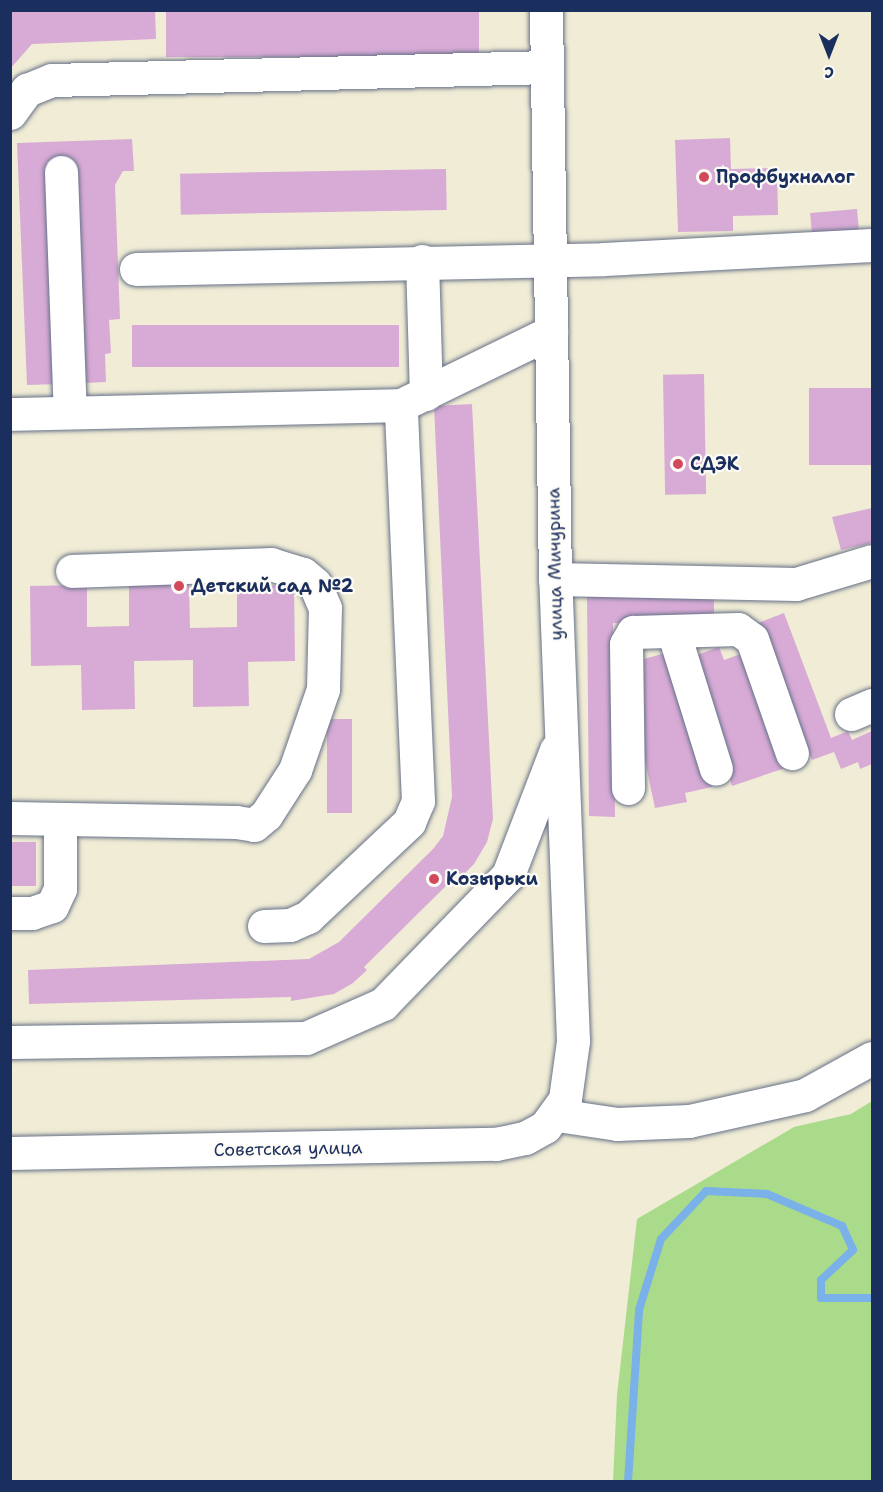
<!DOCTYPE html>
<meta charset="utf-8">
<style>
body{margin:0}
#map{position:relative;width:883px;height:1492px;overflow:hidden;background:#f0ecd5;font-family:"Shantell Sans",sans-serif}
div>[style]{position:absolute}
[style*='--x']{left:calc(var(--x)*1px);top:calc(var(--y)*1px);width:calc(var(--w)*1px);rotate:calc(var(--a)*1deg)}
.green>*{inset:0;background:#aadb8a}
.stream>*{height:8px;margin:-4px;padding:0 4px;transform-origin:4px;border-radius:4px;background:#79b1e8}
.building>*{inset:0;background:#d8abd6;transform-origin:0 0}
.roads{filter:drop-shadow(0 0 2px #667188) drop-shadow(0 0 2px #667188)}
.minor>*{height:33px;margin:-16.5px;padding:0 16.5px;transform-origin:16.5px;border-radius:16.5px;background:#fff}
.dots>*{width:16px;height:16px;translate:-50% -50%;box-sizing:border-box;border:3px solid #fdfcf7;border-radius:50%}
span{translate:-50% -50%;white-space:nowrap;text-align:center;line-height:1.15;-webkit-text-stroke:4.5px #fdfcf7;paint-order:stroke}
.poi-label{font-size:18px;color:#1b2f5e;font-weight:700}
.left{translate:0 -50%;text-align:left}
.street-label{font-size:18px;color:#1b2f5e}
.frame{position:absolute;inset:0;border:12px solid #1b2f5e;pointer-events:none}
.north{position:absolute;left:799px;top:24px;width:60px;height:60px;-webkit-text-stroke:4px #fdfcf7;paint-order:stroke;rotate:180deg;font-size:16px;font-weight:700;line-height:24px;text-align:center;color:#1b2f5e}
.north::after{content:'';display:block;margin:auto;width:21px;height:27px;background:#1b2f5e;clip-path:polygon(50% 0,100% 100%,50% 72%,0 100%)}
</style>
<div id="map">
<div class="green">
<div style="clip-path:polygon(872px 1101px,872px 1481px,613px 1481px,617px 1395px,637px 1219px,794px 1127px,851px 1114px)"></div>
</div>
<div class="stream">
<div style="--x:628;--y:1482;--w:172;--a:-86.3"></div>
<div style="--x:639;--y:1310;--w:74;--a:-72.8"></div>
<div style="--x:661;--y:1239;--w:66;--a:-46.8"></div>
<div style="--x:706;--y:1191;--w:61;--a:2.8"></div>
<div style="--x:767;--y:1194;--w:82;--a:23.1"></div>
<div style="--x:842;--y:1226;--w:26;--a:65"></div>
<div style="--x:853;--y:1250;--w:44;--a:136.8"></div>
<div style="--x:821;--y:1280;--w:18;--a:90"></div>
<div style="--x:821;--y:1298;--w:51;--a:0"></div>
</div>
<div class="building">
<div style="clip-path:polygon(15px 10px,155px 10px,156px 39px,32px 44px,10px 69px,10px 12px)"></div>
<div style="left:166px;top:10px;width:313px;height:47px"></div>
<div style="clip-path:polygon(730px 138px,731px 169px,777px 168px,778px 215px,733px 216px,733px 231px,678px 232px,675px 140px)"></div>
<div style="clip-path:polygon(132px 139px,134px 171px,123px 171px,115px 185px,120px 319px,109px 320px,111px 353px,105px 354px,106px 382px,84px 383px,72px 161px,47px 162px,60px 384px,27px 385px,17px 143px)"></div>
<div style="left:446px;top:169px;width:41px;height:266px;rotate:89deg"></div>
<div style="left:857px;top:209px;width:21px;height:47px;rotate:85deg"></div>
<div style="left:399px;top:325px;width:42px;height:267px;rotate:90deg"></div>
<div style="left:704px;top:374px;width:120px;height:41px;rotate:89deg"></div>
<div style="left:872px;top:388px;width:77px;height:63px;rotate:90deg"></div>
<div style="clip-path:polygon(472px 404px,493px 819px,487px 842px,474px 864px,461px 877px,458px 874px,364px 967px,367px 970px,353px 983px,334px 994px,291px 1001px,291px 997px,29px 1004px,28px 970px,309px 959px,339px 942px,433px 849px,443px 836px,452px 797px,434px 406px)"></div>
<div style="clip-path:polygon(872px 508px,872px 543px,841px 550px,832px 517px)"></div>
<div style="clip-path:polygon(189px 584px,190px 628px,237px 627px,237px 586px,294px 585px,295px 661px,248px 662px,249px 706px,193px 707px,193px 660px,134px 661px,135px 709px,82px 710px,81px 665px,31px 666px,30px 586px,87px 585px,87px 627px,129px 626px,129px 585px)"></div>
<div style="clip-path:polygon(587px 596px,714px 599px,714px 625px,613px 623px,615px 817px,589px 816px)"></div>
<div style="clip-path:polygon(784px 613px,831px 738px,848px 731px,852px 740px,872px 731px,872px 764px,860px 769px,858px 762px,841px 769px,834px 752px,812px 760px,758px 623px)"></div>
<div style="clip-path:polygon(719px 647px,724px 660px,749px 651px,788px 767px,732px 786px,694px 656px)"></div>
<div style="clip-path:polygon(669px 652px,701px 738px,712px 787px,685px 793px,687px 802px,655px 808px,643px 751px,644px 659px)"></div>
<div style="left:327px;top:719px;width:25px;height:94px"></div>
<div style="left:10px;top:842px;width:26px;height:44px"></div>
</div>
<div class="roads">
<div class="minor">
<div style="--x:10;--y:113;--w:29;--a:-54"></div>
<div style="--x:27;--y:90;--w:27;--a:-22"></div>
<div style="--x:52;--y:80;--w:493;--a:-1.5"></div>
<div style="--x:61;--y:172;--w:240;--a:87.9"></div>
<div style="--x:422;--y:261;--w:133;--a:88.3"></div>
<div style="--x:136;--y:269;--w:468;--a:-1.2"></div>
<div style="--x:604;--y:259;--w:268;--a:-3"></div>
<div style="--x:10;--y:414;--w:391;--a:-1.3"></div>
<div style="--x:401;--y:405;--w:167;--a:-26"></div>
<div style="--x:555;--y:579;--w:241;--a:1.2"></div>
<div style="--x:796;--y:584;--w:79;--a:-16.8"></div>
<div style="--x:674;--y:634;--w:141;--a:72.7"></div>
<div style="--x:851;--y:714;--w:23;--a:-23"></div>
<div style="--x:628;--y:788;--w:144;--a:-90.8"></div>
<div style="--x:626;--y:644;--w:14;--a:-60"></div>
<div style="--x:633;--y:632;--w:105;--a:-1.6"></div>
<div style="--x:738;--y:629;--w:17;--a:36"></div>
<div style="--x:752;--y:639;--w:121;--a:70.7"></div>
<div style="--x:10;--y:818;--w:226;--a:1"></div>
<div style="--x:236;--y:822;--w:18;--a:9"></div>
<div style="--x:254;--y:825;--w:16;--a:-40"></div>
<div style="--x:266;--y:815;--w:54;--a:-57.2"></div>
<div style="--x:295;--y:770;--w:86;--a:-70.9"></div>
<div style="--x:323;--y:689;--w:81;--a:-88.6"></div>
<div style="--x:325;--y:608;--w:26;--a:-113"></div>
<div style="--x:315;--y:584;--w:16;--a:-140"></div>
<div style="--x:303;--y:574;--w:34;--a:-163"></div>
<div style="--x:271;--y:564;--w:199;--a:178"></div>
<div style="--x:10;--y:913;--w:22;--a:0"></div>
<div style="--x:32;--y:913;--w:21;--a:-19"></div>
<div style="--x:52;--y:906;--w:19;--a:-65"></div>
<div style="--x:60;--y:889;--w:69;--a:-90"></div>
<div style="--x:264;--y:926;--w:26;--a:-2"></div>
<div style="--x:290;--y:925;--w:20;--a:-24"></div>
<div style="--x:308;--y:917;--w:139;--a:-43.2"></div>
<div style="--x:409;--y:822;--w:23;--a:-67"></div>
<div style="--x:418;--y:801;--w:396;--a:-92.5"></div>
<div style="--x:10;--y:1042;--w:296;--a:-0.8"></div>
<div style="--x:306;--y:1038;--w:84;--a:-23.8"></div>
<div style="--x:383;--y:1004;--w:180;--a:-45.9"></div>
<div style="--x:508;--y:875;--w:134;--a:-69"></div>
<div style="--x:557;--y:1115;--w:61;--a:8.5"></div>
<div style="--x:617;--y:1124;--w:72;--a:-2.4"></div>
<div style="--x:689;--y:1121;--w:119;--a:-12.6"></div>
<div style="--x:805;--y:1095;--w:77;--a:-28.9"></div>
<div style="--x:10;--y:1153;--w:486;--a:-1.1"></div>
<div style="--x:496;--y:1144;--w:30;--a:-12"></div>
<div style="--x:525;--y:1138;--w:23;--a:-29"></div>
<div style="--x:545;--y:1127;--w:34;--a:-54"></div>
<div style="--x:565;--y:1099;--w:59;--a:-82.1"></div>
<div style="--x:573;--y:1041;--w:462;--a:-92.2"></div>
<div style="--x:555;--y:579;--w:569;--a:-90.91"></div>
</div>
</div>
<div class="dots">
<div style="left:704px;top:177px;background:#d1495b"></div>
<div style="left:678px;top:464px;background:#d1495b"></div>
<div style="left:179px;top:586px;background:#d1495b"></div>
<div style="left:434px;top:879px;background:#d1495b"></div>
</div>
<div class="poi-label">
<span class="left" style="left:716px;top:177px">Профбухналог</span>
<span class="left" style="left:690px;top:464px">СДЭК</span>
<span class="left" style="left:191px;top:586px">Детский сад №2</span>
<span class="left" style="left:446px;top:879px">Козырьки</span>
</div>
<div class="street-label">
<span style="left:555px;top:564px;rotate:-91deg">улица Мичурина</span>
<span style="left:288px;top:1149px;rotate:-1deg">Советская улица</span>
</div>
<div class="frame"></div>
<div class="north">С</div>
</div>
